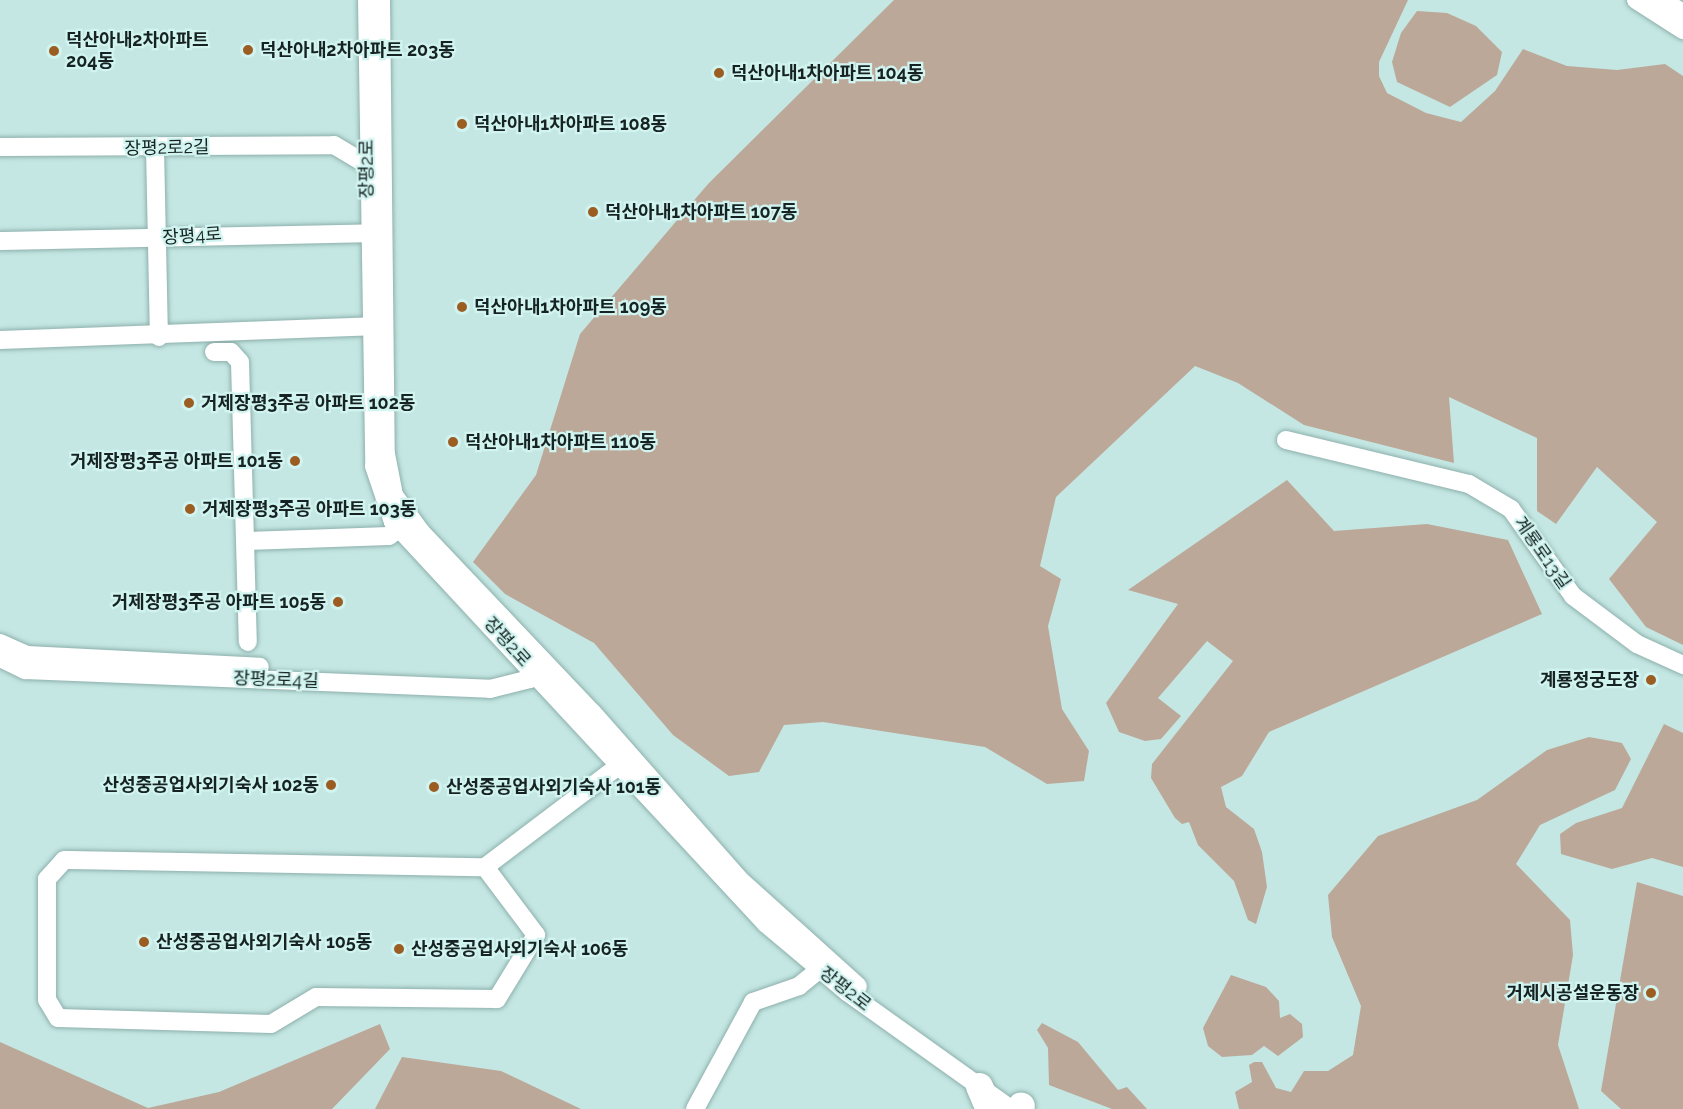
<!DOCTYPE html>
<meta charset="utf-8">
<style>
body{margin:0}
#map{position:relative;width:1683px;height:1109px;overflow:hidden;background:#c4e7e3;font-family:Raleway,"Noto Sans KR",sans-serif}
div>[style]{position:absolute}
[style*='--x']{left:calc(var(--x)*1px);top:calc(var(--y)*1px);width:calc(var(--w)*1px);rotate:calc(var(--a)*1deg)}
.green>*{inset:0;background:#bca899}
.roads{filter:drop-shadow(0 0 2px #8eb0ac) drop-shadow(0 0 2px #8eb0ac)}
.minor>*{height:18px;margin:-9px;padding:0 9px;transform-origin:9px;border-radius:9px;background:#fff}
.highway>*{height:27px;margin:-13.5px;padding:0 13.5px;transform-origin:13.5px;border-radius:13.5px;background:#fff}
.dots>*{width:16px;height:16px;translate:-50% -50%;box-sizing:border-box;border:3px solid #d1f4f0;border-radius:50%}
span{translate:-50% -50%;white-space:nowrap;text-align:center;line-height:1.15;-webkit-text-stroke:4.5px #d1f4f0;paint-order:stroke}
.poi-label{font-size:18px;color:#162322;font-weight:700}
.left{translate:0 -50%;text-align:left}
.right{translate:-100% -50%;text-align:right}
.street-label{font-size:18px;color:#162322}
</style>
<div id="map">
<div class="green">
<div style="clip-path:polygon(894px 0,1408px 0,1379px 62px,1379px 76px,1387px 93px,1426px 113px,1461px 122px,1495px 91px,1523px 49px,1567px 66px,1617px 70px,1665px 64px,1683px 76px,1683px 645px,1646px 627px,1609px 579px,1657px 522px,1597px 467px,1556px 524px,1537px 511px,1537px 438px,1449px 397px,1454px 463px,1304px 425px,1238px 383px,1195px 366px,1056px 497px,1040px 566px,1061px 579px,1048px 626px,1062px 709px,1089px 751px,1084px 781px,1047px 784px,985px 747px,823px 722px,784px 725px,759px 772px,729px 776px,673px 735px,594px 643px,505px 594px,473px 562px,536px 475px,580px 334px,708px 184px)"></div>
<div style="clip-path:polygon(1417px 11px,1447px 13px,1476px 26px,1502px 52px,1497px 75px,1450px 107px,1397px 82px,1392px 62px,1401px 33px)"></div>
<div style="clip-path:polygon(1287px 480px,1334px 531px,1427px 524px,1508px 540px,1542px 614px,1269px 732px,1242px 776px,1221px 787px,1226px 807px,1254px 829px,1262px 852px,1267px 887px,1256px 924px,1248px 920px,1234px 881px,1198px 845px,1189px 822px,1182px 824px,1175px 818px,1151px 778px,1152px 764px,1233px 661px,1207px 641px,1158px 698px,1181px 716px,1161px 739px,1145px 741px,1119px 732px,1106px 703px,1178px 604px,1128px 590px)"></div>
<div style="clip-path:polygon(1664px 724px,1683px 733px,1683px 867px,1652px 858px,1612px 869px,1561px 854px,1560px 834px,1576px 823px,1622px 808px)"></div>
<div style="clip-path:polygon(1589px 737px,1622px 743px,1631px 759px,1615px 790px,1540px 825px,1516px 864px,1570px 920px,1573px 955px,1558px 1045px,1579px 1109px,1239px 1109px,1235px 1092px,1252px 1082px,1249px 1065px,1254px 1062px,1262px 1062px,1276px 1088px,1291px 1092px,1304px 1071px,1328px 1071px,1353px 1055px,1361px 1006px,1332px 937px,1328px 895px,1378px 836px,1477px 800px,1547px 750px)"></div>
<div style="clip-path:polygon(1637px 882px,1683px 896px,1683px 1109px,1621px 1109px,1601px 1091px)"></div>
<div style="clip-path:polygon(1231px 975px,1266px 987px,1279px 1001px,1280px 1018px,1290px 1014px,1302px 1024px,1303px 1037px,1278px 1056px,1264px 1046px,1252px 1055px,1222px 1057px,1208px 1046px,1203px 1028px)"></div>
<div style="clip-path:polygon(1042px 1023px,1078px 1042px,1118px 1090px,1127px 1087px,1147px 1109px,1112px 1109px,1049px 1085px,1048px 1048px,1037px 1030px)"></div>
<div style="clip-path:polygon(380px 1024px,390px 1049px,332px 1109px,0 1109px,0 1042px,148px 1108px,219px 1092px)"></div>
<div style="clip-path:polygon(402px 1057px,501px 1071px,581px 1109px,375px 1109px)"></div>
</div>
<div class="roads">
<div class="minor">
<div style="--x:367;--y:0;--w:466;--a:89.1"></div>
<div style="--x:374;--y:466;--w:59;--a:71.3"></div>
<div style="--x:393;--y:522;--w:548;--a:47.14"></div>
<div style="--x:766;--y:924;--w:106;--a:40"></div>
<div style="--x:847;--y:992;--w:201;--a:35.5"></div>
<div style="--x:381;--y:0;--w:454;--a:89.4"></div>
<div style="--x:386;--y:454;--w:42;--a:79"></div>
<div style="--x:394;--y:495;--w:46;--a:53.9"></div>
<div style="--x:421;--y:532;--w:248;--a:46.5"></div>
<div style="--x:592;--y:712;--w:222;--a:48.6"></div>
<div style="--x:739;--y:879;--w:160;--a:42"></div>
<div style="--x:1636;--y:0;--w:56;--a:32.6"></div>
<div style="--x:1662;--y:0;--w:25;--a:32"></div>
<div style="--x:0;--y:147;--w:334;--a:-0.3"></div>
<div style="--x:334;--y:145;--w:39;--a:31"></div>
<div style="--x:155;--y:148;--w:189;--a:88.8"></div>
<div style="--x:0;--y:241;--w:379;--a:-1.2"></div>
<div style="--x:0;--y:340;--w:379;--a:-2.1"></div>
<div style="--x:214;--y:352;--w:17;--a:0"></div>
<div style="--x:231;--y:352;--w:13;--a:48"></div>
<div style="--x:240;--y:362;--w:280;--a:88.4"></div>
<div style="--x:1286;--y:440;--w:188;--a:13.5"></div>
<div style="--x:1469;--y:484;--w:49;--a:30.8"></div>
<div style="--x:1511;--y:509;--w:107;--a:54.5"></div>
<div style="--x:1573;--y:596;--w:80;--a:36.9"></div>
<div style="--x:1637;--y:644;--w:51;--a:24.5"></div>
<div style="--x:247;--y:541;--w:142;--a:-2"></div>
<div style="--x:389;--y:536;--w:24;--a:-36"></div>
<div style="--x:0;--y:643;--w:30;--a:24"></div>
<div style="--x:27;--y:655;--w:233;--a:2.9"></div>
<div style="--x:0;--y:658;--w:28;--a:26"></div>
<div style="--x:25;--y:670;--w:465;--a:2.3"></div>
<div style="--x:490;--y:689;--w:41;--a:-14"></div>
<div style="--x:530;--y:679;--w:19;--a:-39"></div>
<div style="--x:485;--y:867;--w:85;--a:53.1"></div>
<div style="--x:536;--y:935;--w:75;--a:121.4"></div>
<div style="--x:497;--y:999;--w:181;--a:-179.4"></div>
<div style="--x:316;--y:997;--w:52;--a:149"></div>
<div style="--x:271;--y:1024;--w:213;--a:-178.4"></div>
<div style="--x:58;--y:1018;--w:21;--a:-121"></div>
<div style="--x:47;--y:1000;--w:121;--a:-90"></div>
<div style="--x:47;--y:879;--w:25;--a:-48"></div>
<div style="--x:64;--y:860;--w:421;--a:1"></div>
<div style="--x:485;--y:867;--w:179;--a:-37.1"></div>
<div style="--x:695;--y:1109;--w:122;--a:-61.5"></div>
<div style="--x:753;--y:1002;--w:49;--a:-19.2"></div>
<div style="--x:799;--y:986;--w:36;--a:-39"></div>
</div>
<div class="highway">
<div style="--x:979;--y:1086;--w:25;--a:67"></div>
<div style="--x:1019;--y:1109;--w:4;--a:-63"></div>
</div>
</div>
<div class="dots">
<div style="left:248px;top:50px;background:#9b5d22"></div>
<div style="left:54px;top:51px;background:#9b5d22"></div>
<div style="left:719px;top:73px;background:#9b5d22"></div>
<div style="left:462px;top:124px;background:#9b5d22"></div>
<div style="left:593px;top:212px;background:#9b5d22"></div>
<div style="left:462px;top:307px;background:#9b5d22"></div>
<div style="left:189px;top:403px;background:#9b5d22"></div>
<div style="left:453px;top:442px;background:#9b5d22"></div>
<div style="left:295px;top:461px;background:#9b5d22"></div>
<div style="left:190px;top:509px;background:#9b5d22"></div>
<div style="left:338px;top:602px;background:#9b5d22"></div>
<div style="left:1651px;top:680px;background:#9b5d22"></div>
<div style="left:331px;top:785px;background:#9b5d22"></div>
<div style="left:434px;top:787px;background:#9b5d22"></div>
<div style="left:144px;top:942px;background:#9b5d22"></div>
<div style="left:399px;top:949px;background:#9b5d22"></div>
<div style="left:1651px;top:993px;background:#9b5d22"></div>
</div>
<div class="poi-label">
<span class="left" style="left:66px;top:51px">덕산아내2차아파트<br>204동</span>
<span class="left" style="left:260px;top:50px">덕산아내2차아파트 203동</span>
<span class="left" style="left:731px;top:73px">덕산아내1차아파트 104동</span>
<span class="left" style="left:474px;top:124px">덕산아내1차아파트 108동</span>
<span class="left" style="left:605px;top:212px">덕산아내1차아파트 107동</span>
<span class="left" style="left:474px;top:307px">덕산아내1차아파트 109동</span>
<span class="left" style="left:201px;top:403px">거제장평3주공 아파트 102동</span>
<span class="left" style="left:465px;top:442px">덕산아내1차아파트 110동</span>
<span class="right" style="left:283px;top:461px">거제장평3주공 아파트 101동</span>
<span class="left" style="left:202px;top:509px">거제장평3주공 아파트 103동</span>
<span class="right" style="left:326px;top:602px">거제장평3주공 아파트 105동</span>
<span class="right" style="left:1639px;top:680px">계룡정궁도장</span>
<span class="right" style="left:319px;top:785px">산성중공업사외기숙사 102동</span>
<span class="left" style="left:446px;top:787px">산성중공업사외기숙사 101동</span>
<span class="left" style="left:156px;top:942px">산성중공업사외기숙사 105동</span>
<span class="left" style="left:411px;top:949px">산성중공업사외기숙사 106동</span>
<span class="right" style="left:1639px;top:993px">거제시공설운동장</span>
</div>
<div class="street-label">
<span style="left:167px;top:148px;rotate:-1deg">장평2로2길</span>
<span style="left:367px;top:169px;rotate:-90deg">장평2로</span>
<span style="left:192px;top:236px;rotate:-4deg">장평4로</span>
<span style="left:1542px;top:553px;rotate:55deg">계룡로13길</span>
<span style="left:507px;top:642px;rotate:48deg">장평2로</span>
<span style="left:276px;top:680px;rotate:2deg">장평2로4길</span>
<span style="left:845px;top:989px;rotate:38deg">장평2로</span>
</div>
</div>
